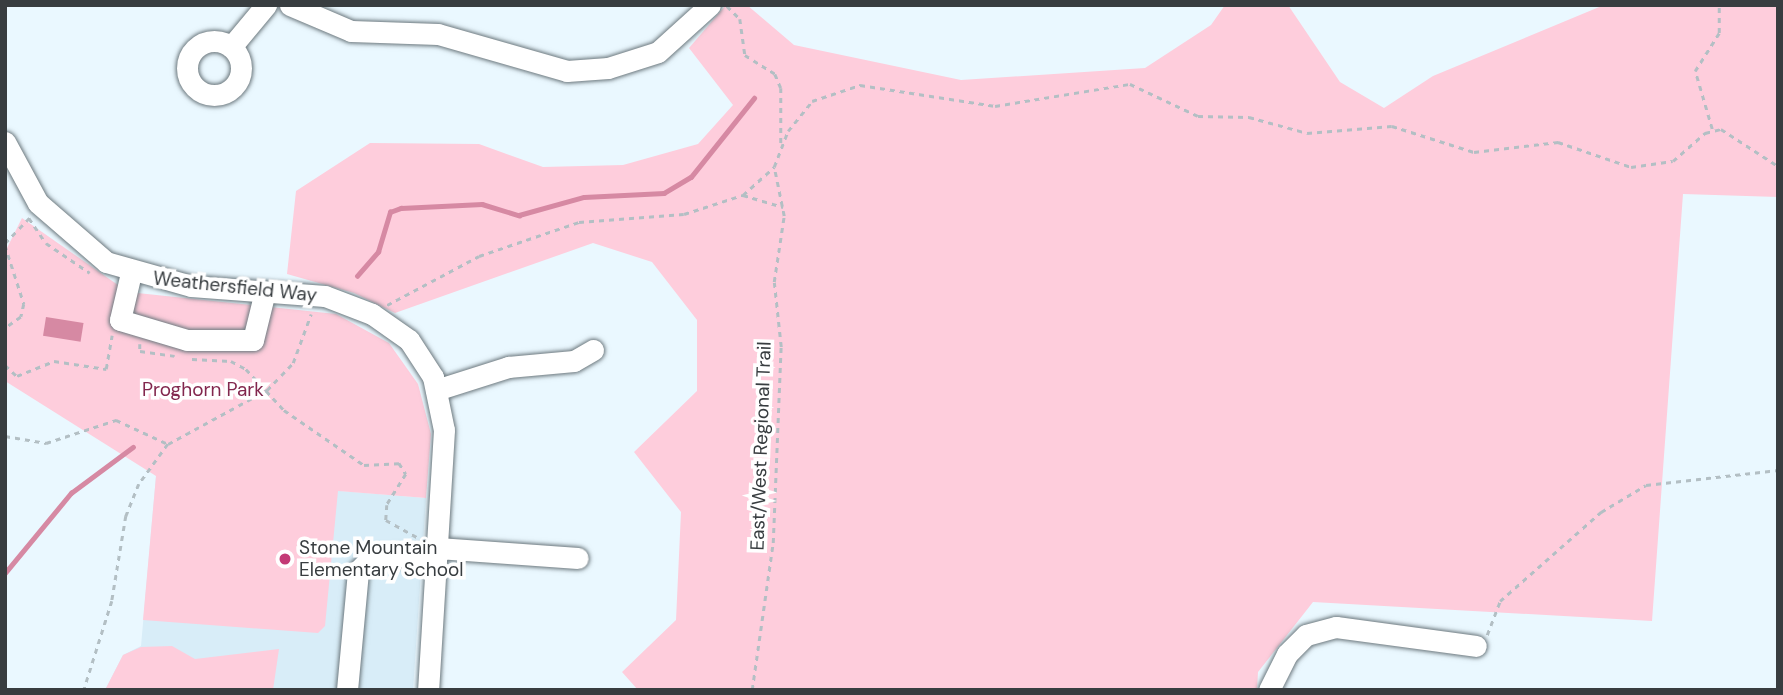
<!DOCTYPE html>
<style>
body{margin:0}
#map{position:relative;width:1783px;height:695px;overflow:hidden;background:#eaf8ff;font-family:"DM Sans",sans-serif}
div>[style]{position:absolute}
[style*='--x']{left:calc(var(--x)*1px);top:calc(var(--y)*1px);width:calc(var(--w)*1px);rotate:calc(var(--a)*1deg)}
.built>*{inset:0;background:#d8edf8}
.green>*{inset:0;background:#fecddc}
.water>*{inset:0;background:#d689a3;transform-origin:0 0}
.stream>*{height:4.5px;margin:-2.25px;padding:0 2.25px;transform-origin:2.25px;border-radius:2.25px;background:#d689a3}
.path>*{height:2.5px;margin-top:-1.25px;transform-origin:0;background:repeating-linear-gradient(90deg,#b3bfc4 0 5px,transparent 0 10px)}
.roads{filter:drop-shadow(0 0 2px #6d797f) drop-shadow(0 0 2px #6d797f)}
.minor>*{height:21px;margin:-10.5px;padding:0 10.5px;transform-origin:10.5px;border-radius:10.5px;background:#fff}
.minor>.ring{margin:-10.5px;padding:0;box-sizing:content-box;background:none;border:21px solid #fff;border-radius:50%}
.dots>*{width:19px;height:19px;translate:-50% -50%;box-sizing:border-box;border:4px solid #fff;border-radius:50%}
span{translate:-50% -50%;white-space:nowrap;text-align:center;line-height:1.15;-webkit-text-stroke:7px #fff;paint-order:stroke}
.street-label{font-size:19px;color:#383d40}
.park-label{font-size:19px;color:#82274e}
.poi-label{font-size:19px;color:#383d40}
.left{translate:0 -50%;text-align:left}
.frame{position:absolute;inset:0;border:7px solid #383d40;pointer-events:none}
</style>
<div id="map">
<div class="built">
<div style="clip-path:polygon(156px 476px,426px 498px,413px 690px,105px 690px,123px 655px,141px 646px)"></div>
</div>
<div class="green">
<div style="clip-path:polygon(726px 5px,747px 5px,794px 45px,961px 80px,1145px 68px,1211px 25px,1225px 5px,1288px 5px,1340px 82px,1384px 108px,1433px 76px,1604px 5px,1778px 5px,1778px 197px,1683px 194px,1652px 621px,1313px 602px,1258px 672px,1257px 690px,638px 690px,622px 672px,676px 620px,681px 512px,634px 452px,697px 391px,697px 320px,652px 262px,593px 243px,395px 313px,354px 293px,287px 274px,296px 191px,370px 143px,479px 144px,543px 167px,623px 165px,698px 144px,733px 105px,689px 48px)"></div>
<div style="clip-path:polygon(22px 218px,128px 292px,336px 314px,389px 343px,418px 384px,431px 434px,426px 498px,338px 491px,325px 626px,318px 633px,143px 620px,156px 476px,5px 381px,5px 252px)"></div>
<div style="clip-path:polygon(172px 646px,195px 659px,279px 649px,273px 690px,105px 690px,123px 655px,141px 647px)"></div>
</div>
<div class="water">
<div style="left:46px;top:317px;width:38px;height:19px;rotate:9deg"></div>
</div>
<div class="stream">
<div style="--x:357;--y:276;--w:32;--a:-49"></div>
<div style="--x:378;--y:252;--w:42;--a:-73.3"></div>
<div style="--x:390;--y:212;--w:12;--a:-20"></div>
<div style="--x:401;--y:208;--w:81;--a:-2.8"></div>
<div style="--x:482;--y:204;--w:39;--a:17"></div>
<div style="--x:519;--y:215;--w:67;--a:-15.5"></div>
<div style="--x:584;--y:197;--w:80;--a:-2.9"></div>
<div style="--x:664;--y:193;--w:31;--a:-31"></div>
<div style="--x:691;--y:177;--w:101;--a:-51.4"></div>
<div style="--x:5;--y:573;--w:104;--a:-50.5"></div>
<div style="--x:71;--y:493;--w:77;--a:-36.6"></div>
</div>
<div class="path">
<div style="--x:727;--y:6;--w:18;--a:45"></div>
<div style="--x:740;--y:19;--w:36;--a:82"></div>
<div style="--x:745;--y:55;--w:36;--a:32"></div>
<div style="--x:775;--y:74;--w:15;--a:67"></div>
<div style="--x:781;--y:88;--w:59;--a:90"></div>
<div style="--x:1712;--y:129;--w:60;--a:-106.3"></div>
<div style="--x:1695;--y:71;--w:45;--a:-57.7"></div>
<div style="--x:1719;--y:33;--w:28;--a:-90"></div>
<div style="--x:743;--y:195;--w:42;--a:16.7"></div>
<div style="--x:5;--y:243;--w:35;--a:-46"></div>
<div style="--x:29;--y:218;--w:30;--a:56"></div>
<div style="--x:46;--y:243;--w:53;--a:34.3"></div>
<div style="--x:5;--y:245;--w:62;--a:72.1"></div>
<div style="--x:24;--y:304;--w:13;--a:103"></div>
<div style="--x:21;--y:317;--w:19;--a:145"></div>
<div style="--x:387;--y:305;--w:104;--a:-28"></div>
<div style="--x:479;--y:256;--w:106;--a:-18.8"></div>
<div style="--x:579;--y:222;--w:105;--a:-4.4"></div>
<div style="--x:684;--y:214;--w:62;--a:-17.9"></div>
<div style="--x:743;--y:195;--w:42;--a:-42.1"></div>
<div style="--x:140;--y:344;--w:7;--a:90"></div>
<div style="--x:140;--y:351;--w:35;--a:8"></div>
<div style="--x:192;--y:359;--w:39;--a:3"></div>
<div style="--x:231;--y:361;--w:17;--a:28"></div>
<div style="--x:246;--y:369;--w:56;--a:47.2"></div>
<div style="--x:284;--y:410;--w:97;--a:34.5"></div>
<div style="--x:364;--y:465;--w:35;--a:-3"></div>
<div style="--x:399;--y:463;--w:13;--a:58"></div>
<div style="--x:406;--y:474;--w:36;--a:122"></div>
<div style="--x:387;--y:505;--w:15;--a:94"></div>
<div style="--x:386;--y:520;--w:37;--a:29"></div>
<div style="--x:5;--y:365;--w:16;--a:43"></div>
<div style="--x:17;--y:376;--w:40;--a:-22"></div>
<div style="--x:54;--y:361;--w:53;--a:8.7"></div>
<div style="--x:106;--y:369;--w:34;--a:-80"></div>
<div style="--x:5;--y:436;--w:42;--a:9.7"></div>
<div style="--x:46;--y:443;--w:74;--a:-18.2"></div>
<div style="--x:116;--y:420;--w:57;--a:24.8"></div>
<div style="--x:168;--y:444;--w:49;--a:125.9"></div>
<div style="--x:139;--y:484;--w:35;--a:112"></div>
<div style="--x:126;--y:516;--w:86;--a:99.4"></div>
<div style="--x:112;--y:601;--w:93;--a:107.5"></div>
<div style="--x:168;--y:444;--w:113;--a:-28.6"></div>
<div style="--x:267;--y:390;--w:37;--a:-46"></div>
<div style="--x:293;--y:363;--w:52;--a:-69.8"></div>
<div style="--x:1487;--y:635;--w:36;--a:-69"></div>
<div style="--x:1500;--y:601;--w:135;--a:-41.4"></div>
<div style="--x:1601;--y:512;--w:52;--a:-31"></div>
<div style="--x:1646;--y:485;--w:133;--a:-6.5"></div>
<div style="--x:752;--y:690;--w:148;--a:-81.9"></div>
<div style="--x:773;--y:543;--w:196;--a:-87.7"></div>
<div style="--x:781;--y:347;--w:65;--a:-96.1"></div>
<div style="--x:774;--y:282;--w:67;--a:-81.4"></div>
<div style="--x:784;--y:216;--w:50;--a:-101.5"></div>
<div style="--x:774;--y:167;--w:39;--a:-69"></div>
<div style="--x:788;--y:131;--w:38;--a:-51"></div>
<div style="--x:812;--y:101;--w:51;--a:-18.4"></div>
<div style="--x:860;--y:85;--w:137;--a:8.8"></div>
<div style="--x:995;--y:106;--w:137;--a:-9.3"></div>
<div style="--x:1130;--y:84;--w:75;--a:25.2"></div>
<div style="--x:1198;--y:116;--w:51;--a:1.1"></div>
<div style="--x:1249;--y:117;--w:60;--a:15.4"></div>
<div style="--x:1307;--y:133;--w:85;--a:-4.7"></div>
<div style="--x:1392;--y:126;--w:86;--a:17.6"></div>
<div style="--x:1474;--y:152;--w:85;--a:-6.8"></div>
<div style="--x:1558;--y:142;--w:77;--a:18.9"></div>
<div style="--x:1631;--y:167;--w:42;--a:-8.1"></div>
<div style="--x:1673;--y:161;--w:43;--a:-41.2"></div>
<div style="--x:1705;--y:133;--w:16;--a:-14"></div>
<div style="--x:1721;--y:129;--w:68;--a:33"></div>
</div>
<div class="roads">
<div class="minor">
<div style="--x:290;--y:5;--w:66;--a:23.1"></div>
<div style="--x:351;--y:31;--w:87;--a:2"></div>
<div style="--x:438;--y:34;--w:134;--a:16"></div>
<div style="--x:567;--y:71;--w:41;--a:-4.2"></div>
<div style="--x:608;--y:68;--w:52;--a:-17.7"></div>
<div style="--x:658;--y:52;--w:70;--a:-42.1"></div>
<div class="ring" style="left:187px;top:41px;width:33px;height:33px"></div>
<div style="--x:231;--y:47;--w:55;--a:-50.2"></div>
<div style="--x:5;--y:142;--w:69;--a:61.6"></div>
<div style="--x:38;--y:203;--w:90;--a:40.9"></div>
<div style="--x:106;--y:262;--w:88;--a:15.8"></div>
<div style="--x:191;--y:286;--w:134;--a:4.3"></div>
<div style="--x:325;--y:296;--w:50;--a:21"></div>
<div style="--x:372;--y:314;--w:45;--a:35.1"></div>
<div style="--x:409;--y:340;--w:44;--a:57"></div>
<div style="--x:433;--y:377;--w:54;--a:78.3"></div>
<div style="--x:444;--y:430;--w:260;--a:93.5"></div>
<div style="--x:131;--y:273;--w:48;--a:103.2"></div>
<div style="--x:120;--y:320;--w:70;--a:16.6"></div>
<div style="--x:187;--y:340;--w:66;--a:0"></div>
<div style="--x:253;--y:340;--w:50;--a:-76.2"></div>
<div style="--x:436;--y:390;--w:76;--a:-17.7"></div>
<div style="--x:508;--y:367;--w:66;--a:-5.2"></div>
<div style="--x:574;--y:361;--w:22;--a:-30"></div>
<div style="--x:438;--y:548;--w:140;--a:4.1"></div>
<div style="--x:347;--y:690;--w:120;--a:-84.7"></div>
<div style="--x:358;--y:571;--w:18;--a:-45"></div>
<div style="--x:371;--y:558;--w:67;--a:-3.4"></div>
<div style="--x:1269;--y:690;--w:40;--a:-63.4"></div>
<div style="--x:1287;--y:654;--w:27;--a:-45"></div>
<div style="--x:1306;--y:635;--w:31;--a:-15"></div>
<div style="--x:1336;--y:627;--w:141;--a:7.7"></div>
</div>
</div>
<div class="dots">
<div style="left:285px;top:559px;background:#c33a76"></div>
</div>
<div class="street-label">
<span style="left:235px;top:287px;rotate:6deg">Weathersfield Way</span>
<span style="left:761px;top:446px;rotate:-88deg">East/West Regional Trail</span>
</div>
<div class="park-label">
<span style="left:203px;top:390px">Proghorn Park</span>
</div>
<div class="poi-label">
<span class="left" style="left:299px;top:559px">Stone Mountain<br>Elementary School</span>
</div>
<div class="frame"></div>
</div>
